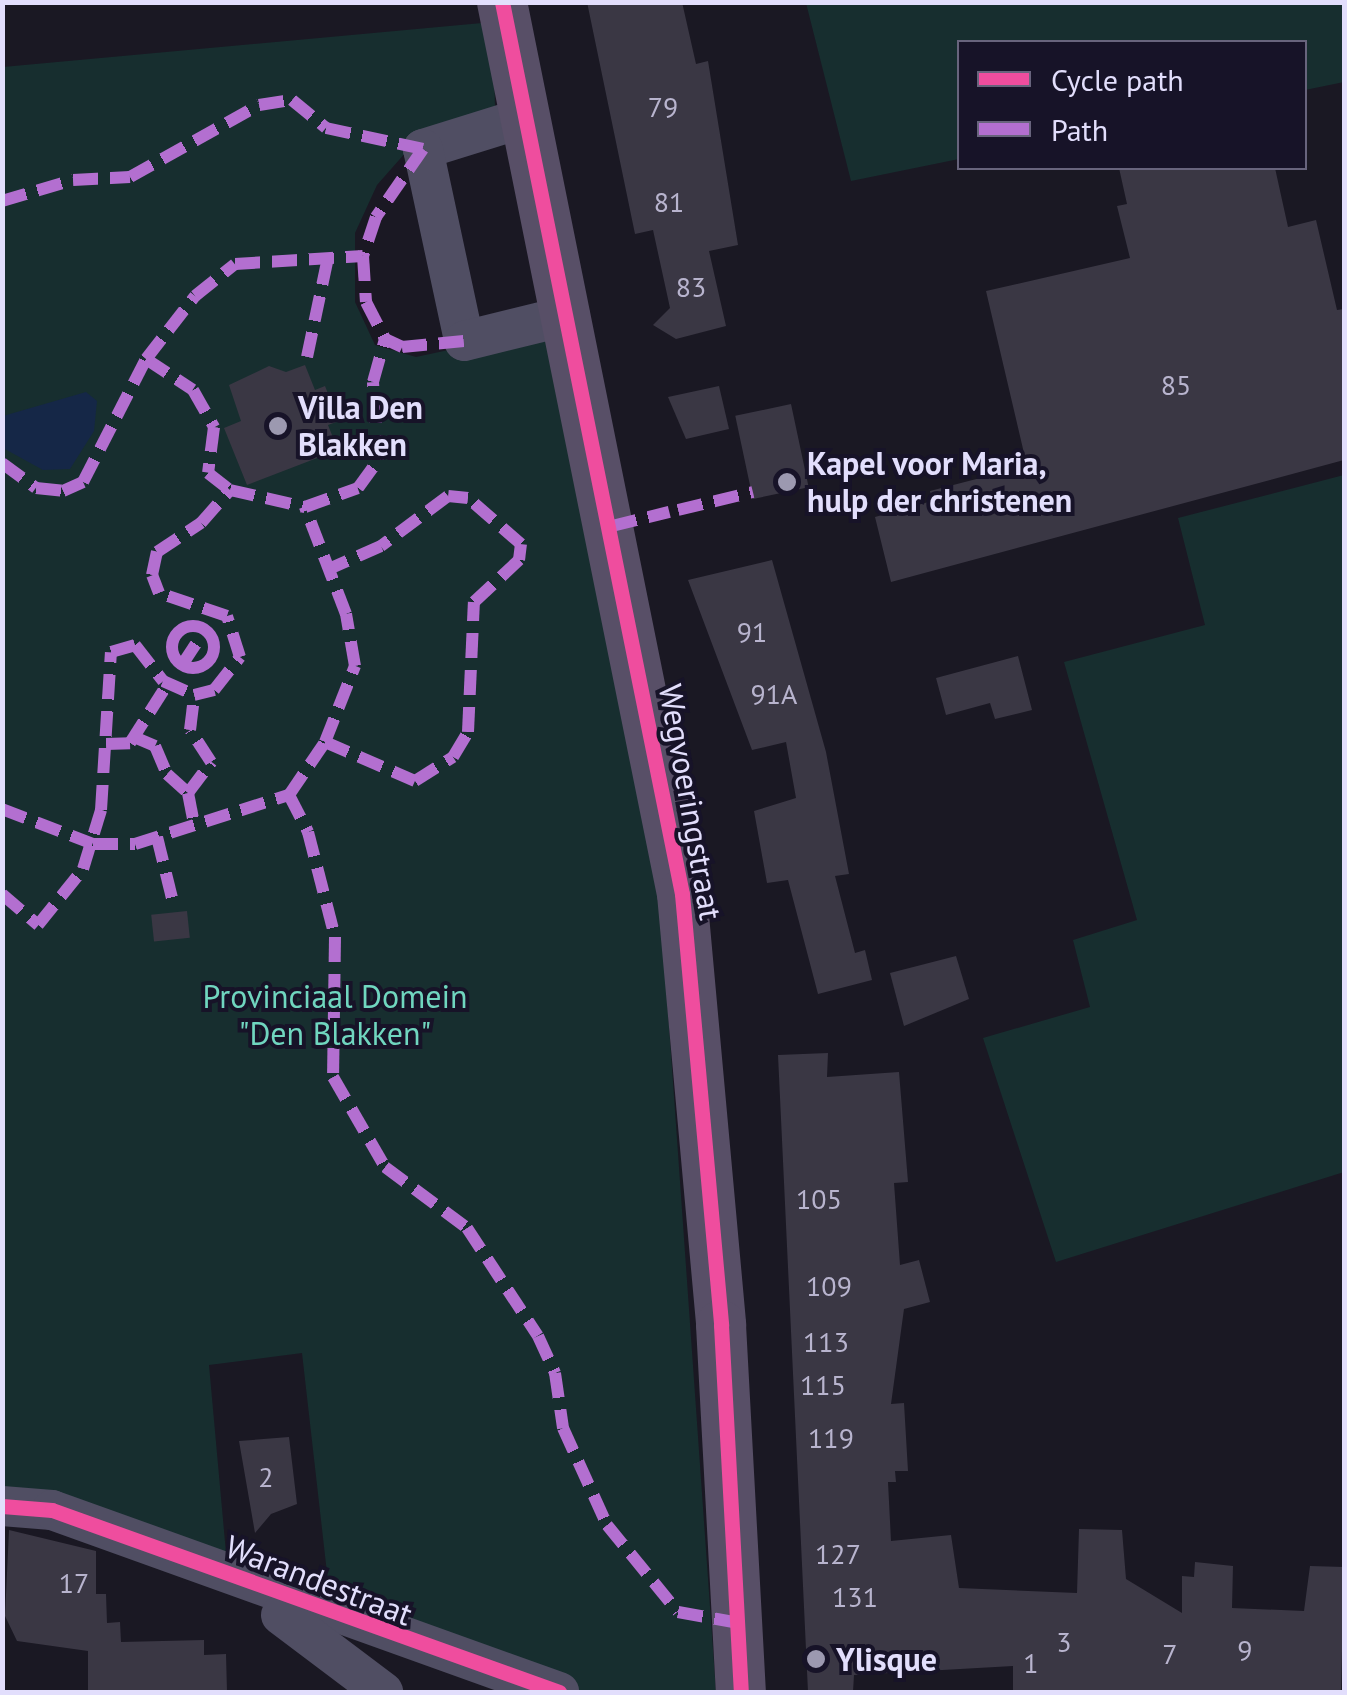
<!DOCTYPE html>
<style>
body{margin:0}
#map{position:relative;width:1347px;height:1695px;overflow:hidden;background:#1a1823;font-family:"PT Sans",sans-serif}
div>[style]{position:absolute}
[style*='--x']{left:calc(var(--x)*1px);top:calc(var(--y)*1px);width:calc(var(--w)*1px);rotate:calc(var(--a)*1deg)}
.green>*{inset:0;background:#172e2f}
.water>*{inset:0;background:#152747}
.building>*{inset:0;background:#3a3744;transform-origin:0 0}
.minor>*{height:40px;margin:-20px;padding:0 20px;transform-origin:20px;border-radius:20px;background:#504e63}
.major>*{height:50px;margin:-25px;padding:0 25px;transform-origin:25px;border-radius:25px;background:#584f67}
.quiet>*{height:12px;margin-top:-6px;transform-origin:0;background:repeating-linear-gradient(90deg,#b36fd0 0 25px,transparent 0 37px)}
.quiet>.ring{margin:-6px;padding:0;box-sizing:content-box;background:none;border:12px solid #b36fd0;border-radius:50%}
.cycleway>*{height:15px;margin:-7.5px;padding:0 7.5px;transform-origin:7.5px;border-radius:7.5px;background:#ef4d9e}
.dots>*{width:28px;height:28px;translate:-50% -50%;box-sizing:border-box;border:5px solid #171328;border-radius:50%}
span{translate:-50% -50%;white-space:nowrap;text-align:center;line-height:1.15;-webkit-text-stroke:8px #171328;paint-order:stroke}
.number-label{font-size:28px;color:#b8b4ce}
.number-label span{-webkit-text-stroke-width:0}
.poi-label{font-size:32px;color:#e2defc;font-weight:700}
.left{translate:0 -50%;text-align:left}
.street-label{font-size:32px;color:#e2defc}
.park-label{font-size:32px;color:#70d6bf}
.frame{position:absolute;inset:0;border:5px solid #e2defc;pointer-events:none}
.legend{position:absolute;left:957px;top:40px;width:350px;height:130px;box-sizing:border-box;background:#171328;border:2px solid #68647d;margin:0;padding:12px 18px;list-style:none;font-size:30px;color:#e2defc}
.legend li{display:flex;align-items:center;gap:20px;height:50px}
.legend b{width:50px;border:2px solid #68647d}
</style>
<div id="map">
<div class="green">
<div style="clip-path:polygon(806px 3px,1344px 3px,1344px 82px,1305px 90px,1304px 42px,959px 42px,959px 159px,851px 181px)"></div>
<div style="clip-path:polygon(493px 22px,495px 107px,414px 143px,377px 185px,355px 233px,355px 302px,375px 345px,416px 357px,556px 327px,660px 898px,716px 1692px,576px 1692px,331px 1608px,302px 1353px,209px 1365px,227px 1564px,3px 1489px,3px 67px)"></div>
<div style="clip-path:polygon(1344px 475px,1344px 1172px,1056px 1262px,983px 1038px,1090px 1007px,1073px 940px,1137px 920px,1064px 662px,1205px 625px,1178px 518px)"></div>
</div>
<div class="water">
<div style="clip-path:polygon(86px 392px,97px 401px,94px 431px,70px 469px,43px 470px,3px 448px,3px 416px)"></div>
</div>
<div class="building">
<div style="clip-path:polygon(587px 2px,682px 2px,696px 64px,708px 61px,738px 245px,709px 251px,726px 326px,676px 339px,653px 325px,670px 308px,653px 230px,635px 234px)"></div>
<div style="clip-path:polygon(1119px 168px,1275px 168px,1288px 227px,1316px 220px,1337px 310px,1344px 309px,1344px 460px,891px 582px,875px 517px,932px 501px,930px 491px,1027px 466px,986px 291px,1130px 258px,1117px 206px,1127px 204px)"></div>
<div style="clip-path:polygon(305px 365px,315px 390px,325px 386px,339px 421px,328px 425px,338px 450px,247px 485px,224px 428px,241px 421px,229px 385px,269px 366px,286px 372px)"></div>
<div style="clip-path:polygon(719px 386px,729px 429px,686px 439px,668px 397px)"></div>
<div style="left:791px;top:404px;width:85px;height:57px;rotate:78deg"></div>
<div style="clip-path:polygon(772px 560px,826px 752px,849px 874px,835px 876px,855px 953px,865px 950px,872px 980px,818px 994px,788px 880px,767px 883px,754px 811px,796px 798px,786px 742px,752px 750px,688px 580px)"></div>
<div style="clip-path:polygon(1018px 656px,1032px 710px,995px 719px,990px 703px,946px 715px,936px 678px)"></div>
<div style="left:187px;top:911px;width:27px;height:36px;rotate:84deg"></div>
<div style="clip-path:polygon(956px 956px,969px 999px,904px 1026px,890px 973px)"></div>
<div style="clip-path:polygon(828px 1053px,827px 1077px,899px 1072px,908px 1182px,894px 1183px,900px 1265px,919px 1260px,930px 1302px,904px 1309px,891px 1404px,904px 1403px,908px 1471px,895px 1471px,896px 1482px,888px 1482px,891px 1541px,951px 1535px,959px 1588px,1077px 1593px,1079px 1529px,1122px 1530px,1126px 1579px,1182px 1613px,1182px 1576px,1194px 1577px,1195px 1562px,1233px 1566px,1232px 1608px,1304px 1611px,1310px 1566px,1344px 1567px,1341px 1692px,1013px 1692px,1013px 1666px,854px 1675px,853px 1692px,808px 1692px,778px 1055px)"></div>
<div style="clip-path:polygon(289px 1437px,297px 1504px,271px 1514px,255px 1533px,239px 1441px)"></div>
<div style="clip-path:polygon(9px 1530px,96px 1551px,96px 1594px,106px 1594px,107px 1623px,120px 1622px,121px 1642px,204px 1640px,204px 1655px,226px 1654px,227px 1692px,88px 1692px,88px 1651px,17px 1641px,5px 1616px)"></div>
</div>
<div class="minor">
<div style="--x:526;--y:117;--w:108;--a:162.7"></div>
<div style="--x:423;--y:149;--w:196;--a:77.9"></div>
<div style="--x:464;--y:341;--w:109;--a:-13.8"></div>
<div style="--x:2;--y:1506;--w:50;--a:4.6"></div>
<div style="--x:52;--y:1510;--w:539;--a:19.75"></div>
<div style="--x:281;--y:1615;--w:128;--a:37"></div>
</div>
<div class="major">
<div style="--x:502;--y:2;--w:910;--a:78.59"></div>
<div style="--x:682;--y:894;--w:433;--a:84.8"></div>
<div style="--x:721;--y:1325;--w:368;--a:86.9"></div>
</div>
<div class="quiet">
<div style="--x:423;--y:149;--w:83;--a:124.7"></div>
<div style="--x:376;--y:217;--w:41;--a:108.4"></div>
<div style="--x:363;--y:256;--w:46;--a:86.3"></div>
<div style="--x:366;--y:302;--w:42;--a:62.8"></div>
<div style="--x:385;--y:339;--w:19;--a:25"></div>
<div style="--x:402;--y:347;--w:62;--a:-5.5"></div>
<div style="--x:2;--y:201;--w:74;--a:-16.5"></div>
<div style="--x:73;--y:180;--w:57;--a:-3"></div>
<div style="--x:130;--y:177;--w:148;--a:-29.2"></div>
<div style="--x:259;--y:105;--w:33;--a:-9"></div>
<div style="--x:292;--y:100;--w:44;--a:39.5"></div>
<div style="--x:326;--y:128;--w:99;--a:12.2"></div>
<div style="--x:307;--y:357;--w:102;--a:-78.1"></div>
<div style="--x:146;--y:359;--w:56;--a:33.4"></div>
<div style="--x:193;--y:390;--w:43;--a:60.4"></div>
<div style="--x:214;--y:427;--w:46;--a:97.4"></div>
<div style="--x:208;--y:473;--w:28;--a:38"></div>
<div style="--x:230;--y:490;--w:77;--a:12.8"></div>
<div style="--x:305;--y:507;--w:56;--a:-19.7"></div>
<div style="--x:358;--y:488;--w:34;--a:-54"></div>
<div style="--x:378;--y:460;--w:78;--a:-93.7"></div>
<div style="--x:373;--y:382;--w:45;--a:-74.4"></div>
<div style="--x:2;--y:463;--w:42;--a:36.3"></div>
<div style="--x:36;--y:488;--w:27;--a:6"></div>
<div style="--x:63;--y:491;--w:22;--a:-24"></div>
<div style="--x:83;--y:482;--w:138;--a:-62.9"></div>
<div style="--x:146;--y:359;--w:80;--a:-52.1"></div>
<div style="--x:195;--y:296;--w:51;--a:-38.7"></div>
<div style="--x:235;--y:264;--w:128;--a:-3.6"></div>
<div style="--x:678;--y:510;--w:77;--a:-13.5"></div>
<div style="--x:612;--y:526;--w:59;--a:-13.8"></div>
<div class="ring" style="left:172px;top:626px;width:30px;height:30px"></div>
<div style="--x:182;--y:665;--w:42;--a:-56.7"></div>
<div style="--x:134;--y:737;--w:23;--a:23"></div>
<div style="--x:155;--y:746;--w:30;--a:67"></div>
<div style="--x:167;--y:774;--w:28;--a:42"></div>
<div style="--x:188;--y:793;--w:33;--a:79"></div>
<div style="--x:325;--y:742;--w:98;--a:23.4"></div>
<div style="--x:415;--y:781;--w:45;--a:-32.3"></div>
<div style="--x:453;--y:757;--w:29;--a:-59"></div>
<div style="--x:468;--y:732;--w:130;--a:-87.4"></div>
<div style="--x:474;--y:602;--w:62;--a:-43"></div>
<div style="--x:519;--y:560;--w:16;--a:-83"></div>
<div style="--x:521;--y:544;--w:70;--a:-139"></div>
<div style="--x:468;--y:498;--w:20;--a:-174"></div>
<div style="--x:448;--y:496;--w:84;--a:143.3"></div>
<div style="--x:381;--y:546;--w:57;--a:156.1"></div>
<div style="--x:106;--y:744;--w:24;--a:-2"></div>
<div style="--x:130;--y:743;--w:69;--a:-57.5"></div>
<div style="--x:188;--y:793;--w:39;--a:-53"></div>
<div style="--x:211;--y:762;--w:38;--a:-123"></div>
<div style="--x:190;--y:730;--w:35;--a:-83"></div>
<div style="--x:289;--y:795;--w:42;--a:62.8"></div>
<div style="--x:308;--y:832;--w:108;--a:75.6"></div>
<div style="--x:335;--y:937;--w:140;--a:90.8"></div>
<div style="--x:333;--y:1077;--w:104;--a:60"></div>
<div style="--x:385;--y:1167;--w:102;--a:36.6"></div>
<div style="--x:467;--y:1228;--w:129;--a:56.7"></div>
<div style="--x:538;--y:1336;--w:41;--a:65.3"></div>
<div style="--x:555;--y:1373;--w:56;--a:81.7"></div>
<div style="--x:563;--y:1428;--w:107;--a:65.6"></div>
<div style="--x:607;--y:1525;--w:112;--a:50.8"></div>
<div style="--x:678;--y:1612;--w:62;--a:10.2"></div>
<div style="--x:2;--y:809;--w:97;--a:21"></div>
<div style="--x:93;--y:844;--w:42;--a:0"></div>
<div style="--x:135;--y:844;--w:162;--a:-17.7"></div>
<div style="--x:289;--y:795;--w:64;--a:-55.8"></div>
<div style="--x:325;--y:742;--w:82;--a:-68.5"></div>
<div style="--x:355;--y:666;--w:53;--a:-99.8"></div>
<div style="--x:346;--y:614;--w:115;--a:-111"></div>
<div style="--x:157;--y:837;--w:71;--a:76.2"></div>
<div style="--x:2;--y:894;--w:48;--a:40.7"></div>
<div style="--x:38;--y:925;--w:72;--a:-51.2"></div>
<div style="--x:83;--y:869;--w:62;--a:-73"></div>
<div style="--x:101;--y:810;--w:158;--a:-86.4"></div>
<div style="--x:111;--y:652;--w:25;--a:-16"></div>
<div style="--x:135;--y:645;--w:46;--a:52.1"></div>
<div style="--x:163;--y:681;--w:34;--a:24"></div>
<div style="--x:194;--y:695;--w:21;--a:-14"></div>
<div style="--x:214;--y:690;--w:42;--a:-51.8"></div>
<div style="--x:240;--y:657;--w:43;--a:-107.6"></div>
<div style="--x:227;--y:616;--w:72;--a:-161.3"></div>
<div style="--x:159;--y:593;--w:19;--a:-111"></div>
<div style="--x:152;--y:575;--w:24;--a:-78"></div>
<div style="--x:157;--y:552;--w:53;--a:-33.4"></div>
<div style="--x:201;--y:523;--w:44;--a:-48.7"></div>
</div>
<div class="cycleway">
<div style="--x:502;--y:2;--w:910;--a:78.59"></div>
<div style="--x:682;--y:894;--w:433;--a:84.8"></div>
<div style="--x:721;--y:1325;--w:368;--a:86.9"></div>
<div style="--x:2;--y:1506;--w:50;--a:4.6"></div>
<div style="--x:52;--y:1510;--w:539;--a:19.75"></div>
</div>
<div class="dots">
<div style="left:278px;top:426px;background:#9c99b0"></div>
<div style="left:787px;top:482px;background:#9c99b0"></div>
<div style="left:816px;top:1659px;background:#9c99b0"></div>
</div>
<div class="number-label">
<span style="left:663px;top:107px">79</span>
<span style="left:669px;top:202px">81</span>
<span style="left:691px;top:287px">83</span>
<span style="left:1176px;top:385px">85</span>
<span style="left:752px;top:632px">91</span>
<span style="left:774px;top:694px">91A</span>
<span style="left:819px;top:1199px">105</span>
<span style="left:829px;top:1286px">109</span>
<span style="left:826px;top:1342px">113</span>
<span style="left:823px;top:1385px">115</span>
<span style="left:831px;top:1438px">119</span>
<span style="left:266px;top:1477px">2</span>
<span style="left:838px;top:1554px">127</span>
<span style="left:74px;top:1583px">17</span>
<span style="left:855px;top:1597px">131</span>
<span style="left:1064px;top:1642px">3</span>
<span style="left:1245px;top:1650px">9</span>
<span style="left:1170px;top:1654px">7</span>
<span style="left:1031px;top:1663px">1</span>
</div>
<div class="poi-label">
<span class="left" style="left:298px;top:426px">Villa Den<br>Blakken</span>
<span class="left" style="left:807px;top:482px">Kapel voor Maria,<br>hulp der christenen</span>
<span class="left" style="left:836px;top:1659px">Ylisque</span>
</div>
<div class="street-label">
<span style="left:691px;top:802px;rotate:80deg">Wegvoeringstraat</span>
<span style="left:319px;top:1580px;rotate:21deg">Warandestraat</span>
</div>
<div class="park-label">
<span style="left:335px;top:1015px">Provinciaal Domein<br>"Den Blakken"</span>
</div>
<div class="frame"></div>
<ul class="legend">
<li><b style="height:12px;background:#ef4d9e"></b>Cycle path</li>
<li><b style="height:12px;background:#b36fd0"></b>Path</li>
</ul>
</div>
